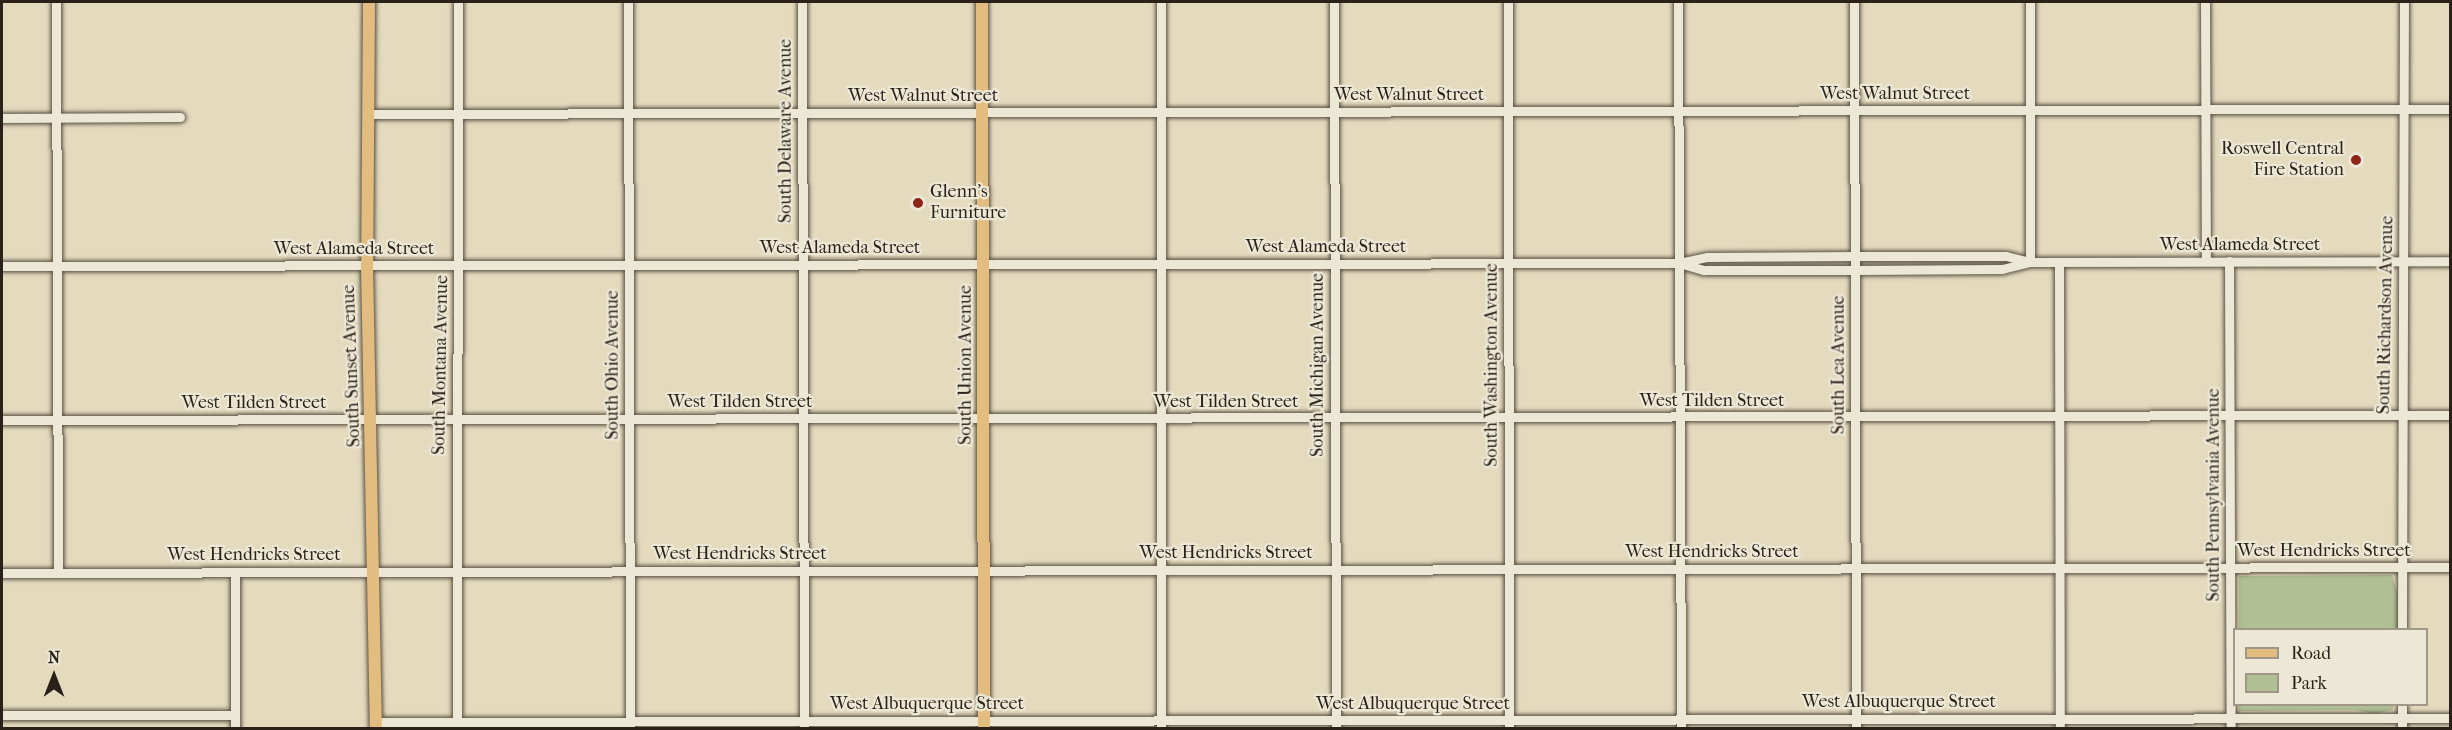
<!DOCTYPE html>
<style>
body{margin:0}
#map{position:relative;width:2452px;height:730px;overflow:hidden;background:#e4dabe;font-family:"IM FELL French Canon",serif}
div>[style]{position:absolute}
[style*='--x']{left:calc(var(--x)*1px);top:calc(var(--y)*1px);width:calc(var(--w)*1px);rotate:calc(var(--a)*1deg)}
.green>*{inset:0;background:#b1c094}
.roads{filter:drop-shadow(0 0 2px #584f42) drop-shadow(0 0 2px #584f42)}
.minor>*{height:9px;margin:-4.5px;padding:0 4.5px;transform-origin:4.5px;border-radius:4.5px;background:#ede7d5}
.major>*{height:12px;margin:-6px;padding:0 6px;transform-origin:6px;border-radius:6px;background:#e2bd7f}
.dots>*{width:16px;height:16px;translate:-50% -50%;box-sizing:border-box;border:3px solid #ede7d5;border-radius:50%}
span{translate:-50% -50%;white-space:nowrap;text-align:center;line-height:1.15;-webkit-text-stroke:4.5px #ede7d5;paint-order:stroke}
.street-label{font-size:18px;color:#2a2118}
.poi-label{font-size:18px;color:#2a2118}
.right{translate:-100% -50%;text-align:right}
.left{translate:0 -50%;text-align:left}
.frame{position:absolute;inset:0;border:3px solid #2a2118;pointer-events:none}
.legend{position:absolute;left:2233px;top:628px;width:195px;height:78px;box-sizing:border-box;background:#ede7d5;border:2px solid #9f9889;margin:0;padding:8px 10px;list-style:none;font-size:18px;color:#2a2118}
.legend li{display:flex;align-items:center;gap:12px;height:30px}
.legend b{width:30px;border:2px solid #9f9889}
.north{position:absolute;left:24px;top:646px;width:60px;height:60px;-webkit-text-stroke:4px #ede7d5;paint-order:stroke;rotate:0deg;font-size:16px;font-weight:700;line-height:24px;text-align:center;color:#2a2118}
.north::after{content:'';display:block;margin:auto;width:21px;height:27px;background:#2a2118;clip-path:polygon(50% 0,100% 100%,50% 72%,0 100%)}
</style>
<div id="map">
<div class="green">
<div style="clip-path:polygon(2392px 575px,2398px 595px,2398px 629px,2239px 629px,2239px 576px)"></div>
<div style="clip-path:polygon(2393px 704px,2393px 710px,2374px 714px,2355px 710px,2239px 711px,2239px 705px)"></div>
</div>
<div class="roads">
<div class="minor">
<div style="--x:56;--y:2;--w:571;--a:89.8"></div>
<div style="--x:628;--y:2;--w:726;--a:89.84"></div>
<div style="--x:802;--y:2;--w:726;--a:89.84"></div>
<div style="--x:1161;--y:2;--w:726;--a:90"></div>
<div style="--x:1334;--y:2;--w:726;--a:89.84"></div>
<div style="--x:1508;--y:2;--w:726;--a:89.92"></div>
<div style="--x:1678;--y:2;--w:726;--a:89.76"></div>
<div style="--x:1854;--y:2;--w:726;--a:89.84"></div>
<div style="--x:2030;--y:2;--w:260;--a:90"></div>
<div style="--x:2205;--y:2;--w:259;--a:89.8"></div>
<div style="--x:368;--y:114;--w:2082;--a:-0.14"></div>
<div style="--x:2;--y:118;--w:178;--a:-0.3"></div>
<div style="--x:2229;--y:261;--w:467;--a:89.8"></div>
<div style="--x:2059;--y:262;--w:466;--a:89.9"></div>
<div style="--x:1679;--y:263;--w:26;--a:16"></div>
<div style="--x:1704;--y:270;--w:151;--a:0"></div>
<div style="--x:1855;--y:270;--w:147;--a:-0.4"></div>
<div style="--x:2002;--y:269;--w:29;--a:-14"></div>
<div style="--x:2;--y:266;--w:1677;--a:-0.1"></div>
<div style="--x:1679;--y:263;--w:29;--a:-12"></div>
<div style="--x:1707;--y:257;--w:148;--a:-0.4"></div>
<div style="--x:1855;--y:256;--w:151;--a:0"></div>
<div style="--x:2006;--y:256;--w:25;--a:14"></div>
<div style="--x:2030;--y:262;--w:420;--a:-0.1"></div>
<div style="--x:2;--y:420;--w:2448;--a:-0.12"></div>
<div style="--x:235;--y:572;--w:156;--a:90"></div>
<div style="--x:2;--y:573;--w:2448;--a:-0.14"></div>
<div style="--x:2402;--y:630;--w:628;--a:-89.82"></div>
<div style="--x:2402;--y:704;--w:24;--a:90"></div>
<div style="--x:2;--y:715;--w:233;--a:0"></div>
<div style="--x:376;--y:722;--w:2074;--a:-0.11"></div>
<div style="--x:457;--y:726;--w:724;--a:-89.92"></div>
</div>
<div class="major">
<div style="--x:369;--y:2;--w:263;--a:90.4"></div>
<div style="--x:367;--y:265;--w:463;--a:88.9"></div>
<div style="--x:982;--y:2;--w:726;--a:89.84"></div>
</div>
</div>
<div class="dots">
<div style="left:2356px;top:160px;background:#8f2418"></div>
<div style="left:918px;top:203px;background:#8f2418"></div>
</div>
<div class="street-label">
<span style="left:1895px;top:94px">West Walnut Street</span>
<span style="left:1409px;top:95px">West Walnut Street</span>
<span style="left:923px;top:96px">West Walnut Street</span>
<span style="left:786px;top:131px;rotate:-90deg">South Delaware Avenue</span>
<span style="left:2240px;top:245px">West Alameda Street</span>
<span style="left:1326px;top:247px">West Alameda Street</span>
<span style="left:840px;top:248px">West Alameda Street</span>
<span style="left:354px;top:249px">West Alameda Street</span>
<span style="left:2386px;top:315px;rotate:-89deg">South Richardson Avenue</span>
<span style="left:441px;top:365px;rotate:-89deg">South Montana Avenue</span>
<span style="left:613px;top:365px;rotate:-90deg">South Ohio Avenue</span>
<span style="left:966px;top:365px;rotate:-90deg">South Union Avenue</span>
<span style="left:1318px;top:365px;rotate:-90deg">South Michigan Avenue</span>
<span style="left:1492px;top:365px;rotate:-90deg">South Washington Avenue</span>
<span style="left:1839px;top:365px;rotate:-90deg">South Lea Avenue</span>
<span style="left:352px;top:366px;rotate:-92deg">South Sunset Avenue</span>
<span style="left:1712px;top:401px">West Tilden Street</span>
<span style="left:740px;top:402px">West Tilden Street</span>
<span style="left:1226px;top:402px">West Tilden Street</span>
<span style="left:254px;top:403px">West Tilden Street</span>
<span style="left:2214px;top:495px;rotate:-90deg">South Pennsylvania Avenue</span>
<span style="left:2324px;top:551px">West Hendricks Street</span>
<span style="left:1712px;top:552px">West Hendricks Street</span>
<span style="left:1226px;top:553px">West Hendricks Street</span>
<span style="left:740px;top:554px">West Hendricks Street</span>
<span style="left:254px;top:555px">West Hendricks Street</span>
<span style="left:1899px;top:702px">West Albuquerque Street</span>
<span style="left:927px;top:704px">West Albuquerque Street</span>
<span style="left:1413px;top:704px">West Albuquerque Street</span>
</div>
<div class="poi-label">
<span class="right" style="left:2344px;top:160px">Roswell Central<br>Fire Station</span>
<span class="left" style="left:930px;top:203px">Glenn's<br>Furniture</span>
</div>
<div class="frame"></div>
<ul class="legend">
<li><b style="height:8px;background:#e2bd7f"></b>Road</li>
<li><b style="height:16px;background:#b1c094"></b>Park</li>
</ul>
<div class="north">N</div>
</div>
